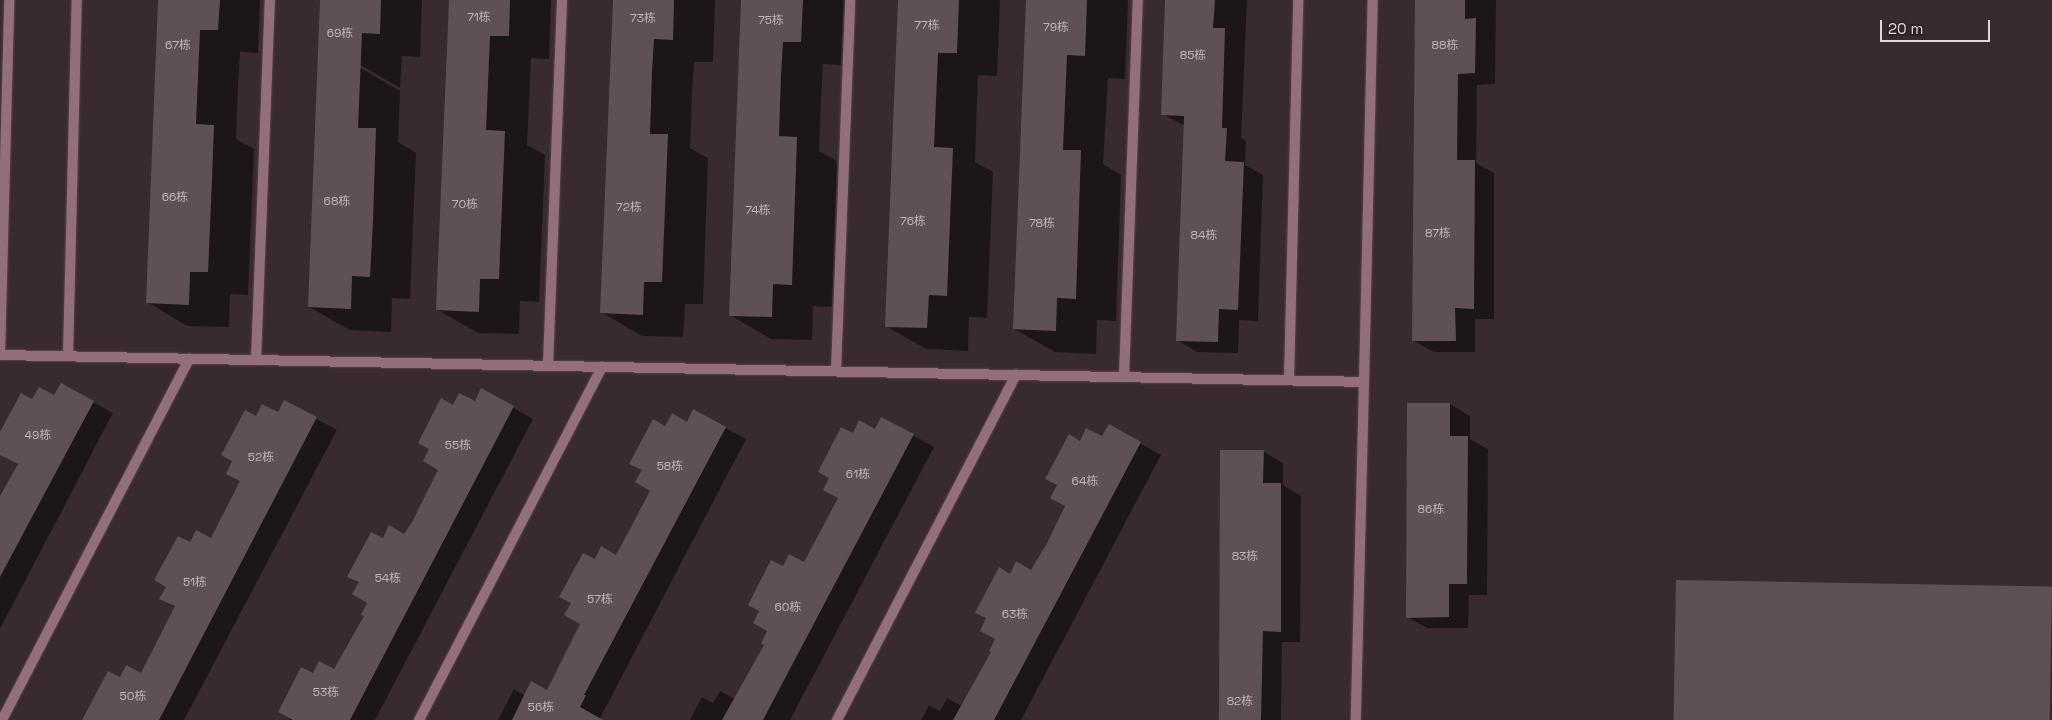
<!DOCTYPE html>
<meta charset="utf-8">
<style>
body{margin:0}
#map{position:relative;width:2052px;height:720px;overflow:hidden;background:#382a30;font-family:"Space Grotesk","Noto Sans SC",sans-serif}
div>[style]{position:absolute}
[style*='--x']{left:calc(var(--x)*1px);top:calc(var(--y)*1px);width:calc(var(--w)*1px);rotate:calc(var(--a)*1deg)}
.shadow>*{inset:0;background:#0007}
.building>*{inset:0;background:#5f5056;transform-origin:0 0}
.roads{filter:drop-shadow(0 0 1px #53464b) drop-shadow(0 0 1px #53464b)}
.service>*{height:10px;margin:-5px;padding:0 5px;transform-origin:5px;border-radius:5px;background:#956e7e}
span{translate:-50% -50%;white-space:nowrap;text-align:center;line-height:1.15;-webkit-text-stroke:4px #2d2026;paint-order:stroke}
.number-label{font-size:12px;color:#c0b5b9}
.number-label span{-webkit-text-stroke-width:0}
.scale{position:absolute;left:1880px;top:20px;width:110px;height:22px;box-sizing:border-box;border:2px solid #e0d7da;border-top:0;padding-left:6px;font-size:15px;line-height:18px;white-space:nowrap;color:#e0d7da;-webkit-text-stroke:4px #2d2026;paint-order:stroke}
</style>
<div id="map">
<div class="shadow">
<div style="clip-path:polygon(159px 0,260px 0,258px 53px,240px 52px,238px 87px,236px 139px,254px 149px,248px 295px,230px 294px,229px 327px,187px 326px,147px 302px)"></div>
<div style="clip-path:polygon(321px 0,422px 0,420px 57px,402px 56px,400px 88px,359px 64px,359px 67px,400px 91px,398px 142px,416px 153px,410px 299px,392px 298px,391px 332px,350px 330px,309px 307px)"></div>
<div style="clip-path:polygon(450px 0,551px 0,549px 59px,531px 58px,527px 145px,545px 155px,539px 302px,520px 301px,519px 334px,478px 333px,438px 310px)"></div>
<div style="clip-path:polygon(614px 0,715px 0,713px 62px,694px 62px,692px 96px,690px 148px,708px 158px,703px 304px,685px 304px,683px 337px,642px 336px,601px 312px)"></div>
<div style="clip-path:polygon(742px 0,844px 0,841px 65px,823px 64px,821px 99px,819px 151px,837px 161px,832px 307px,813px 306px,812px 340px,771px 339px,730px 315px)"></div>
<div style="clip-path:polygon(899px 0,1000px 0,997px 76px,978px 75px,975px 162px,993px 172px,987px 318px,969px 317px,968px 351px,926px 349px,886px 326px)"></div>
<div style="clip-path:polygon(1027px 0,1128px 0,1125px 79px,1108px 78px,1103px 164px,1121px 175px,1116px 321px,1097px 320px,1096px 354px,1055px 352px,1014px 329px)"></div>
<div style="clip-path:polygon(1166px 0,1247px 0,1241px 138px,1246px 141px,1245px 165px,1263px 175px,1258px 321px,1239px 320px,1238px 353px,1197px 352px,1177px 340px,1185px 126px,1162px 114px)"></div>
<div style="clip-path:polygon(1416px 0,1496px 0,1495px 84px,1477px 85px,1476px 163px,1494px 173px,1494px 319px,1475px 319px,1475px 352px,1434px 352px,1414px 341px)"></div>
<div style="clip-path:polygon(481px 390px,533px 419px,375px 720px,289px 720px,313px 675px,335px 670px,365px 616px,369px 603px,360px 583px,383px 539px,405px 535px,413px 523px,439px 470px,454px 406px,475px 402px)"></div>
<div style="clip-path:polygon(55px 397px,93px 402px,113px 413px,0 629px,0 501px,19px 464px,0 438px,0 435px,33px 401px)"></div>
<div style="clip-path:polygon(285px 402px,337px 430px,184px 720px,94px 720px,120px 679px,142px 675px,176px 607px,161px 598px,190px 544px,212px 539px,241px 481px,257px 418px,278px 414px)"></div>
<div style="clip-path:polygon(1450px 404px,1470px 416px,1470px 439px,1488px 449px,1487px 595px,1469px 595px,1468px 628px,1427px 628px,1407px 617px)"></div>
<div style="clip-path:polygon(694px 411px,746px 439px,599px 720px,498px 720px,514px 689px,526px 696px,547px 691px,581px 624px,596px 560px,617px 556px,652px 491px,643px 471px,631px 464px,666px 427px,687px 423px)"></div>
<div style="clip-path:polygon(882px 418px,934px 447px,790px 720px,690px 720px,702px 697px,713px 703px,720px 691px,735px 699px,765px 644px,769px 631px,760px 611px,783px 568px,805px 563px,839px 498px,854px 434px,875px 430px)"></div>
<div style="clip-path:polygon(1109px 426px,1161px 455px,1021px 720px,921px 720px,929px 705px,940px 711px,947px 698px,962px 706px,993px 652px,1010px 575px,1032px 571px,1067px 506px,1081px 442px,1102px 438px)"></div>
<div style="clip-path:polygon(1263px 451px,1283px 463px,1283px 485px,1301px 496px,1300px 642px,1282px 642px,1281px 720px,1220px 720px)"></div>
</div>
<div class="building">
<div style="clip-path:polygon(158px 0,220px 0,218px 30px,200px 30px,196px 124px,214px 125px,212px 180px,208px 272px,190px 272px,189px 305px,146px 303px)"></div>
<div style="clip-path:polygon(320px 0,381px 0,380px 34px,362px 33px,358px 128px,376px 128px,373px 221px,370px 277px,352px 276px,351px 309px,308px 307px)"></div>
<div style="clip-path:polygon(449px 0,510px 0,509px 36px,490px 36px,486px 130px,505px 131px,499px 279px,480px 279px,479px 312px,436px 310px)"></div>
<div style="clip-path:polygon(613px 0,674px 0,673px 40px,654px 39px,652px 72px,650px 134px,668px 134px,662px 282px,644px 282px,643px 315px,600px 313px)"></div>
<div style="clip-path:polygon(741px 0,803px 0,801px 42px,783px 42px,781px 75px,779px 136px,797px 137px,792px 285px,773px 284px,772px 317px,729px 316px)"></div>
<div style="clip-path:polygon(898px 0,959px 0,957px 53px,938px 53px,934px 147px,953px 148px,947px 296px,929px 295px,927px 328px,885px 327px)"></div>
<div style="clip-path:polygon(1026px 0,1087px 0,1085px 56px,1067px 55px,1063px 150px,1081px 150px,1076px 299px,1057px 298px,1056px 331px,1013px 329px)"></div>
<div style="clip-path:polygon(1165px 0,1215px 0,1213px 28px,1225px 28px,1222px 128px,1227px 128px,1225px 161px,1244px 162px,1238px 310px,1219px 309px,1218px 342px,1176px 341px,1184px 116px,1161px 115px)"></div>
<div style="clip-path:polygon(1415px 0,1465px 0,1465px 19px,1476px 18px,1475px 73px,1458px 74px,1457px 160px,1475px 160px,1474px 309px,1455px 308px,1456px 341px,1412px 341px)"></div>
<div style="clip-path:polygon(61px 383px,94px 401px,0 577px,0 496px,18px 464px,0 455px,0 432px,21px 393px,32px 399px,39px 387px,54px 395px)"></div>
<div style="clip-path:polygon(481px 388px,514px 406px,350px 720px,293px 720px,278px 712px,301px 667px,313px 673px,319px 661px,334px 669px,364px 616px,361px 615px,367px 603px,352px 594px,359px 582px,347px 577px,371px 532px,383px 538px,389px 525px,404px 534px,412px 522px,438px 470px,423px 461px,429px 449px,418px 443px,441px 398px,453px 405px,459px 393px,475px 401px)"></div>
<div style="clip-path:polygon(284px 400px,317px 417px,159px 720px,82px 720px,108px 671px,120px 677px,126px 665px,141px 673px,175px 606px,159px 599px,166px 587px,154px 580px,178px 536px,190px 542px,196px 530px,211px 538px,240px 481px,226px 474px,232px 461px,221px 455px,245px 410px,256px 416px,262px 404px,278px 412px)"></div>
<div style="clip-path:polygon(1407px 403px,1450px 403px,1450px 436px,1468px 436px,1467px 584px,1449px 584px,1449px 617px,1406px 618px)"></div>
<div style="clip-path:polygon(693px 409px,726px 427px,584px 695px,586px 695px,580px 707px,603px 720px,512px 720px,531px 681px,547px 690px,580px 624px,564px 615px,571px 603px,559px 597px,583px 553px,595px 559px,601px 546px,616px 555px,650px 491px,635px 482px,642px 470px,629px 464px,653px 419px,665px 426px,672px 413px,687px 422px)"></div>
<div style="clip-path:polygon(881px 417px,914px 434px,763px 720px,722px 720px,764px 645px,761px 644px,767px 631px,753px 623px,759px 611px,748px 605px,771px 560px,783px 566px,789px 554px,804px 562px,838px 498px,823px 490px,829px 478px,818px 472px,841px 427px,853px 433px,859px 420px,875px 429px)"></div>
<div style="clip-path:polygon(1109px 424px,1141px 442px,994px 720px,953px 720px,991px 652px,989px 651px,995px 639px,980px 631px,986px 618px,975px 613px,999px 567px,1010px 574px,1016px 561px,1031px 570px,1047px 543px,1065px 506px,1050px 498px,1057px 485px,1045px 479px,1069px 434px,1080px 441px,1086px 428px,1102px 436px)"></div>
<div style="clip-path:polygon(1220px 450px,1264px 450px,1263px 483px,1281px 483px,1281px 632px,1263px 631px,1261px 720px,1219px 720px)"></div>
<div style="left:1676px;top:580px;width:376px;height:140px;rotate:1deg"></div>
</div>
<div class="roads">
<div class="service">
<div style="--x:0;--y:355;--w:1364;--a:1.13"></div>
<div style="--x:1364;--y:382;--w:338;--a:91.4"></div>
<div style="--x:0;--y:355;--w:355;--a:-88.5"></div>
<div style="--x:68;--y:356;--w:356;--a:-88.6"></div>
<div style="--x:256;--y:360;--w:360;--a:-87.8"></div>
<div style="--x:548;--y:365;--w:365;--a:-87.8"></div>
<div style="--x:836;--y:371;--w:371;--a:-87.8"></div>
<div style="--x:1124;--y:377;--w:377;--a:-87.9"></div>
<div style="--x:1289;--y:380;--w:380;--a:-88.6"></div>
<div style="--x:1364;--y:382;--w:382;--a:-88.7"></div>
<div style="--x:2;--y:720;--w:407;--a:-62.6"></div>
<div style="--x:419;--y:720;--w:398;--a:-62.6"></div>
<div style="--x:837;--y:720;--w:389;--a:-62.6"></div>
</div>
</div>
<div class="number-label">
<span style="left:479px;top:18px">71栋</span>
<span style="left:643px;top:19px">73栋</span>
<span style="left:771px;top:21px">75栋</span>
<span style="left:927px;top:26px">77栋</span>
<span style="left:1056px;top:28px">79栋</span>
<span style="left:340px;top:34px">69栋</span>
<span style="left:178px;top:46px">67栋</span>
<span style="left:1445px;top:46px">88栋</span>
<span style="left:1193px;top:56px">85栋</span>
<span style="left:175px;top:198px">66栋</span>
<span style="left:337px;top:202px">68栋</span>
<span style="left:465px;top:205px">70栋</span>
<span style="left:629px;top:208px">72栋</span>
<span style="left:758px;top:211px">74栋</span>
<span style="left:913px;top:222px">76栋</span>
<span style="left:1042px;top:224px">78栋</span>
<span style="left:1438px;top:234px">87栋</span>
<span style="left:1204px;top:236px">84栋</span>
<span style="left:38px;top:436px">49栋</span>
<span style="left:458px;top:446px">55栋</span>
<span style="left:261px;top:458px">52栋</span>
<span style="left:670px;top:467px">58栋</span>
<span style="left:858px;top:475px">61栋</span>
<span style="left:1085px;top:482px">64栋</span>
<span style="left:1431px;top:510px">86栋</span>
<span style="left:1245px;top:557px">83栋</span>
<span style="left:388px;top:579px">54栋</span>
<span style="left:195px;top:583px">51栋</span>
<span style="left:600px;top:600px">57栋</span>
<span style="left:788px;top:608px">60栋</span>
<span style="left:1015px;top:615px">63栋</span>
<span style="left:326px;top:693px">53栋</span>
<span style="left:133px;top:697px">50栋</span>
<span style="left:1240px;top:702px">82栋</span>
<span style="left:541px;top:708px">56栋</span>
</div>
<div class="scale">20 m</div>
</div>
